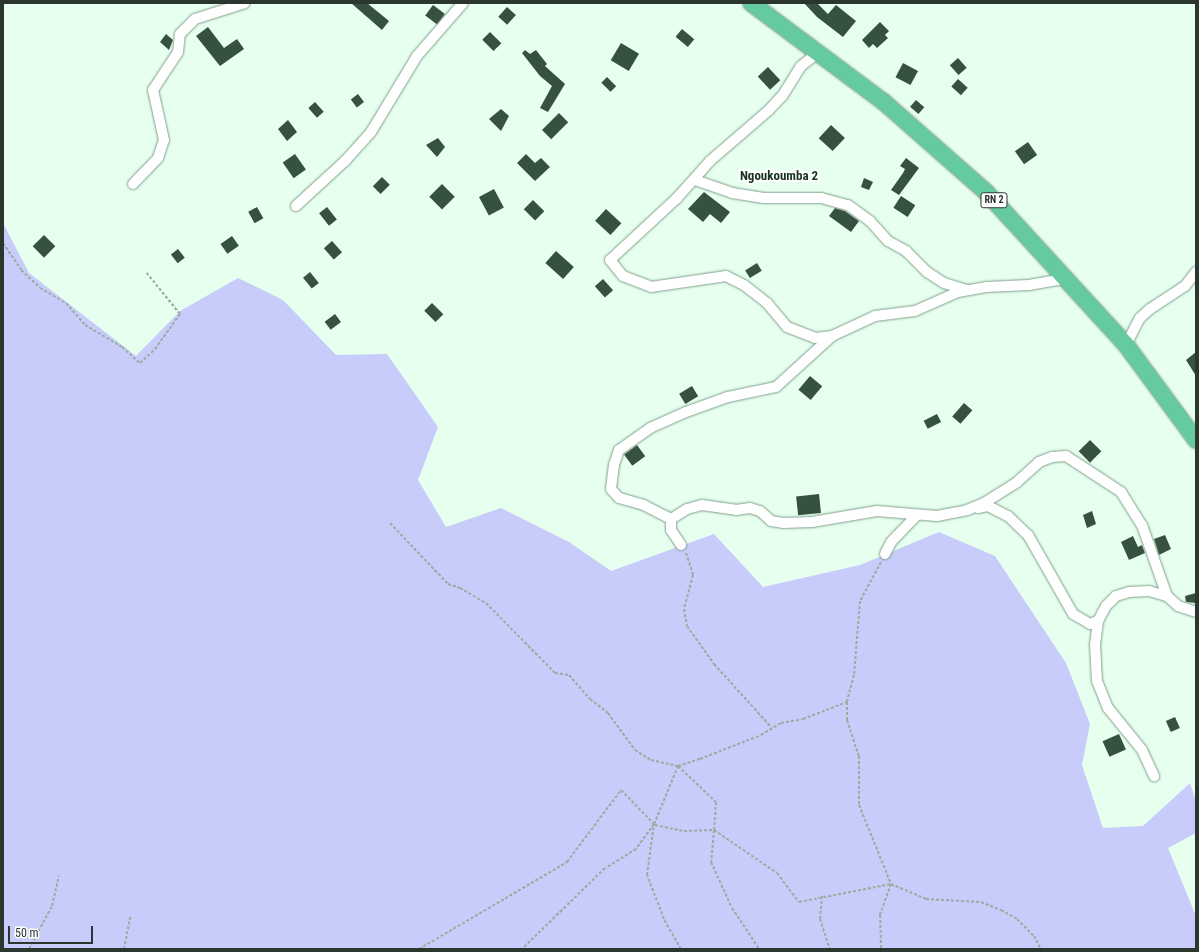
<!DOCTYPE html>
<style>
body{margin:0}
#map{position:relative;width:1199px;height:952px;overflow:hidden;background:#e6ffee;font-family:"Roboto Condensed",sans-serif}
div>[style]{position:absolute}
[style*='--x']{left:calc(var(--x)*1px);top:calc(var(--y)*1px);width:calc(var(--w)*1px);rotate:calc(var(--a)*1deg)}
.green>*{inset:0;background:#c7ccfb}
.building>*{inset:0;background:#375140;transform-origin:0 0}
.path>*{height:2px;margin-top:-1px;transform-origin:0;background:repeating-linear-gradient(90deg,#99ada0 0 3px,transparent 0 5px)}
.roads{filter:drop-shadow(0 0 1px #829f8b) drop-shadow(0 0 1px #829f8b)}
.minor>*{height:10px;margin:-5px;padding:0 5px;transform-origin:5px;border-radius:5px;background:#fff}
.primary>*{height:16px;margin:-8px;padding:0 8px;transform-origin:8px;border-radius:8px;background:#66caa0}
span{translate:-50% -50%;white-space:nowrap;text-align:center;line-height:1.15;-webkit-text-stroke:4px #fff;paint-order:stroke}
.shield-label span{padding:1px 3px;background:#fff;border:1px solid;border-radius:3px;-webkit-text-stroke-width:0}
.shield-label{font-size:10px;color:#2a362e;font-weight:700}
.quarter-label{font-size:13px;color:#193323;font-weight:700}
.frame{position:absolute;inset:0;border:4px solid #2a362e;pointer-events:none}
.scale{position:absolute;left:8px;top:926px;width:85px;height:18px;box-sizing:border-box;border:2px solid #2a362e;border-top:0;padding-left:5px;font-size:12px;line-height:14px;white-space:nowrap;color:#2a362e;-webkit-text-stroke:3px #fff;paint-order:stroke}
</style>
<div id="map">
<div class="green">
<div style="clip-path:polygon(3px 223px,29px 273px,136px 356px,180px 311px,238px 278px,283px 300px,336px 355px,387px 354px,438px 427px,418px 480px,446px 527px,501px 508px,569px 542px,611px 571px,714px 534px,763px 587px,860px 565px,939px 532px,995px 556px,1066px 663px,1090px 724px,1082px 765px,1103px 828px,1143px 826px,1190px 783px,1196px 801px,1196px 833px,1168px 848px,1196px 916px,1196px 949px,3px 949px)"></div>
</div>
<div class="building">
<div style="clip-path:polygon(351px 3px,367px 3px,389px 21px,382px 30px)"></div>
<div style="clip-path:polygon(804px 3px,817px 3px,828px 14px,836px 5px,856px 21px,843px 37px,817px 17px)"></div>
<div style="left:433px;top:5px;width:15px;height:13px;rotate:37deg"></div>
<div style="left:507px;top:7px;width:12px;height:13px;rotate:42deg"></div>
<div style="clip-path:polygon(880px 22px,889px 31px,885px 35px,888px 38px,877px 48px,873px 44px,869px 48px,862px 40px)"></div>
<div style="clip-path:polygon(208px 27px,224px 48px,237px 39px,244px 49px,220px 66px,196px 36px)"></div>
<div style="left:682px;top:29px;width:16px;height:10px;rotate:40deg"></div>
<div style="left:490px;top:32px;width:16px;height:11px;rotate:45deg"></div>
<div style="clip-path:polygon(166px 34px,173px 40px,169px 50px,160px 42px)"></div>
<div style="left:621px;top:43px;width:21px;height:20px;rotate:31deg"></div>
<div style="clip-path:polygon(525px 50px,530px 54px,536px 50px,547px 64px,545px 66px,565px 84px,548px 112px,540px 108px,552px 86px,540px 76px,522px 53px)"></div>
<div style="left:958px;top:58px;width:13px;height:11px;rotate:48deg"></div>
<div style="left:903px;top:63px;width:17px;height:16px;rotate:28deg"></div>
<div style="left:768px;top:67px;width:18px;height:14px;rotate:47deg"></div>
<div style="left:607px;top:77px;width:13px;height:8px;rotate:45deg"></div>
<div style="left:958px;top:79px;width:13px;height:10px;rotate:42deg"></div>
<div style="left:358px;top:94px;width:10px;height:9px;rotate:53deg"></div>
<div style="left:916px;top:100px;width:11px;height:9px;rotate:41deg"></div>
<div style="left:315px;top:102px;width:13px;height:9px;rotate:48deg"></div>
<div style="clip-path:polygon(501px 109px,509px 116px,501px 131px,489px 119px)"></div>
<div style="left:559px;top:113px;width:13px;height:24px;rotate:45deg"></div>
<div style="clip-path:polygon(288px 120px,297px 132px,287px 141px,278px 129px)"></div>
<div style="left:831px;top:125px;width:19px;height:18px;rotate:43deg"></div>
<div style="clip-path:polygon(438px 138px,445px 147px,437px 157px,426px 145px)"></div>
<div style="left:1028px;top:142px;width:16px;height:16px;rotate:55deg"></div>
<div style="left:295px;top:154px;width:19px;height:15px;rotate:55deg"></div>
<div style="clip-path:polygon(526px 154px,535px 163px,541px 158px,550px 167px,535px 181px,517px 163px)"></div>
<div style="clip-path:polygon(906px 158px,919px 168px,899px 195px,891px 190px,903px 173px,905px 169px,900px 166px)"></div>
<div style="left:382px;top:177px;width:11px;height:13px;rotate:45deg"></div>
<div style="clip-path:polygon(864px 178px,873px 182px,869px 190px,861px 187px)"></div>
<div style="left:442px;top:184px;width:18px;height:18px;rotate:45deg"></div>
<div style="left:494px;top:189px;width:21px;height:17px;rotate:62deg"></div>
<div style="clip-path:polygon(704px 192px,730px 212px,721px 223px,710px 214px,703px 222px,688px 209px)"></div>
<div style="left:901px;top:196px;width:17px;height:14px;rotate:33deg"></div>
<div style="left:533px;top:200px;width:16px;height:13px;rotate:45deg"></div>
<div style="left:257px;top:207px;width:13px;height:10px;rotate:61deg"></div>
<div style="left:327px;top:207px;width:16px;height:10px;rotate:52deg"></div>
<div style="clip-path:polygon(835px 208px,845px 211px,859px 221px,851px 232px,829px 216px)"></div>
<div style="left:606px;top:209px;width:21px;height:16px;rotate:43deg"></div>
<div style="left:44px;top:235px;width:16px;height:16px;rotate:45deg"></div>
<div style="left:232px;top:236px;width:12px;height:14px;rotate:55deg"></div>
<div style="left:332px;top:241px;width:15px;height:11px;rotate:48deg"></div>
<div style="left:178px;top:249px;width:11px;height:9px;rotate:52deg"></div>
<div style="left:556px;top:251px;width:24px;height:16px;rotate:42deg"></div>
<div style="left:757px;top:263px;width:9px;height:14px;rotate:58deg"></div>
<div style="left:310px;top:272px;width:14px;height:9px;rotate:51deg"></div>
<div style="left:603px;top:279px;width:15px;height:11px;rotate:48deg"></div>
<div style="left:432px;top:303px;width:16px;height:11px;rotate:45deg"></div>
<div style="left:335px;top:314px;width:10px;height:13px;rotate:53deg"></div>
<div style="clip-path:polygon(1196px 352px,1196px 376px,1186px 360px)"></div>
<div style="left:810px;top:376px;width:16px;height:18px;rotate:40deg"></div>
<div style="left:692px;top:386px;width:12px;height:15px;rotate:59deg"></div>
<div style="left:964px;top:403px;width:11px;height:18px;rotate:41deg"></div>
<div style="left:937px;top:414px;width:9px;height:15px;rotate:63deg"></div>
<div style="left:1090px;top:440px;width:16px;height:16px;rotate:45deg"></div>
<div style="left:637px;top:445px;width:14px;height:16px;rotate:54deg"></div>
<div style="left:819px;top:494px;width:19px;height:23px;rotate:84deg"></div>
<div style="clip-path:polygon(1092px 511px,1096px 524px,1087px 528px,1083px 515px)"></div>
<div style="clip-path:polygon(1165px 535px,1171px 549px,1159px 555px,1154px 539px)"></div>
<div style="clip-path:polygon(1133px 536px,1138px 547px,1142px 545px,1145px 553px,1129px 560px,1121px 542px)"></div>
<div style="clip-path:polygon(1196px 593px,1196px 603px,1186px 602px,1185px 596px)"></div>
<div style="left:1175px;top:717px;width:12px;height:10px;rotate:66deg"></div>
<div style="left:1119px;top:734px;width:17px;height:18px;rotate:66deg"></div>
</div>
<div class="path">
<div style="--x:3;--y:243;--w:32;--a:56"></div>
<div style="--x:21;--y:270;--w:26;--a:43"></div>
<div style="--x:40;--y:288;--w:30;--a:30"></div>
<div style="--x:66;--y:303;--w:29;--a:49"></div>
<div style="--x:85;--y:325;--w:43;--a:30.7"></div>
<div style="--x:122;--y:347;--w:24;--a:42"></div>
<div style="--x:140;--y:363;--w:21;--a:-43"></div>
<div style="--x:155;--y:349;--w:43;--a:-54.5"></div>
<div style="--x:180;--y:314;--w:54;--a:-129"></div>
<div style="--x:390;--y:523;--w:84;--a:46.4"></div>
<div style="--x:448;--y:584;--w:13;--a:18"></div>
<div style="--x:460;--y:588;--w:30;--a:30"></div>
<div style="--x:486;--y:603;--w:98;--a:45.4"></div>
<div style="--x:555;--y:673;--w:14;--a:8"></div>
<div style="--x:569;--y:675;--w:32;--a:49"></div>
<div style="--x:590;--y:699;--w:23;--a:38"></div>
<div style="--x:608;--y:713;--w:46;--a:53.9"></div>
<div style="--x:635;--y:750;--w:19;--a:32"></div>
<div style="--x:651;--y:760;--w:28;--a:13"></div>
<div style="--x:678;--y:766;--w:23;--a:-18"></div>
<div style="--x:700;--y:759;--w:66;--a:-21.5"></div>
<div style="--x:761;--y:735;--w:23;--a:-31"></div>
<div style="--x:781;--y:723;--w:22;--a:-10"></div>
<div style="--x:803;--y:719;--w:47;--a:-21.1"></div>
<div style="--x:686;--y:553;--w:23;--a:72"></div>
<div style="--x:693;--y:575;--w:35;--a:105"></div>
<div style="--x:684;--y:609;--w:17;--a:80"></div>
<div style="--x:687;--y:626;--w:47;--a:54.6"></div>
<div style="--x:714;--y:664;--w:86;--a:47.8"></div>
<div style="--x:881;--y:562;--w:44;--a:118.3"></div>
<div style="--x:860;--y:601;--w:74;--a:94.6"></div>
<div style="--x:854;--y:675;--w:28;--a:105"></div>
<div style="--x:847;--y:702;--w:18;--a:90"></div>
<div style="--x:847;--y:720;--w:38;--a:72"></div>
<div style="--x:859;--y:756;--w:49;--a:90"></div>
<div style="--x:859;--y:805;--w:85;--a:67.9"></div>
<div style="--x:891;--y:884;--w:38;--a:23"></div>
<div style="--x:926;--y:899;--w:55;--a:3.1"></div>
<div style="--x:981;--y:902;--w:22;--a:22"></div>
<div style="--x:1001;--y:910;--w:18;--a:29"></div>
<div style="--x:1017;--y:919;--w:24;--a:45"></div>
<div style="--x:1034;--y:936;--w:15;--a:62"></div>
<div style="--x:655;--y:825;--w:30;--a:12"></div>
<div style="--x:684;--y:831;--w:30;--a:-2"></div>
<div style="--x:714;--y:830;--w:32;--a:95"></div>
<div style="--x:711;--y:862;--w:51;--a:65.5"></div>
<div style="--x:732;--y:908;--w:49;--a:56.6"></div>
<div style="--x:822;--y:896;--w:23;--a:95"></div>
<div style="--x:820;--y:919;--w:32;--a:72"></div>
<div style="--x:29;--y:949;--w:49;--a:-61.9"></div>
<div style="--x:52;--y:906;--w:31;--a:-77"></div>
<div style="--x:124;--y:949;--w:33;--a:-79"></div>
<div style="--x:419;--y:949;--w:172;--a:-30.4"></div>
<div style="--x:567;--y:862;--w:90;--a:-53.1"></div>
<div style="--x:621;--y:790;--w:47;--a:45.9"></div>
<div style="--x:654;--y:824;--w:31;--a:126"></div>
<div style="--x:636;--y:849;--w:36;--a:148"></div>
<div style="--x:605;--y:868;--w:116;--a:135.7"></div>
<div style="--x:681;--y:949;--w:34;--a:-120"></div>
<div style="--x:664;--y:919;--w:47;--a:-111.1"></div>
<div style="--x:647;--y:875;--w:51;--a:-82.2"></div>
<div style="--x:654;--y:824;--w:63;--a:-67.5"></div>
<div style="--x:678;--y:766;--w:52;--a:43.5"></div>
<div style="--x:716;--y:802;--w:28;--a:94"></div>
<div style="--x:714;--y:830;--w:76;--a:34.3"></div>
<div style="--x:777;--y:873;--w:36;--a:53"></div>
<div style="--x:799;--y:902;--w:94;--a:-11.1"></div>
<div style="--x:891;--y:884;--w:33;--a:110"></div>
<div style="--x:880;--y:915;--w:34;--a:88"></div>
</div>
<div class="roads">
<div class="minor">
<div style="--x:819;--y:52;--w:23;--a:142"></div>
<div style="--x:801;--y:66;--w:36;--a:122"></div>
<div style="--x:782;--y:96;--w:19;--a:133"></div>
<div style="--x:769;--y:110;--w:78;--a:139.2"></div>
<div style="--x:710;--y:161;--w:50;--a:131.7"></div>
<div style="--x:677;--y:198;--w:91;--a:137.2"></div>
<div style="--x:610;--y:260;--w:21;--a:51"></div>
<div style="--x:623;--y:276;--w:30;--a:21"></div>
<div style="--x:651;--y:287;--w:76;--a:-8.3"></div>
<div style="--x:726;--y:276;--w:20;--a:27"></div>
<div style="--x:744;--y:285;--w:29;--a:38"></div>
<div style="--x:767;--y:303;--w:31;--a:50"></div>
<div style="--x:787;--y:327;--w:30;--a:21"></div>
<div style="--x:815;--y:338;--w:17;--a:-7"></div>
<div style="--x:832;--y:336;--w:47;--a:-24.9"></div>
<div style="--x:875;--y:316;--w:40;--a:-7.1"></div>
<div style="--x:915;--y:311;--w:47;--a:-23.8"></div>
<div style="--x:958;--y:292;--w:28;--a:-10"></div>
<div style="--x:986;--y:287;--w:43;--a:-2.7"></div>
<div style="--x:1029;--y:285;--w:39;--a:-10"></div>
<div style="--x:695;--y:180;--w:39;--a:19"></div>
<div style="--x:732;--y:193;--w:32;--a:9"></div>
<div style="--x:764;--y:198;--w:57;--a:0"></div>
<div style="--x:821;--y:198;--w:28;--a:15"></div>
<div style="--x:848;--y:205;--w:27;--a:36"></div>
<div style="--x:870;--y:221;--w:27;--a:48"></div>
<div style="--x:888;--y:241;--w:21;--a:29"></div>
<div style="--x:906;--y:251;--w:30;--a:45"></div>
<div style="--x:927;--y:272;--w:20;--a:33"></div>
<div style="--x:944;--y:283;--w:24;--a:17"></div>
<div style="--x:133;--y:184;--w:36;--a:-46"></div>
<div style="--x:158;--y:158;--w:19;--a:-72"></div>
<div style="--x:164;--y:140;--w:51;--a:-102.4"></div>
<div style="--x:153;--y:90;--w:45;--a:-56.7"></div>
<div style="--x:178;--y:52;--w:18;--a:-84"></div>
<div style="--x:180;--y:34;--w:21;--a:-45"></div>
<div style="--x:195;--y:19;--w:52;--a:-17.7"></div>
<div style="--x:296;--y:206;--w:67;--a:-42.6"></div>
<div style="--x:345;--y:161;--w:39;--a:-48"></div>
<div style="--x:371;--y:132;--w:89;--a:-58.8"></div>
<div style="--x:417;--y:56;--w:70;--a:-49"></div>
<div style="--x:1126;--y:345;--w:30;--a:-63"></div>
<div style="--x:1140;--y:318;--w:13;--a:-42"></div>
<div style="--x:1150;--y:309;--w:42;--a:-33.3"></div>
<div style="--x:1185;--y:286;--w:18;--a:-52"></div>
<div style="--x:978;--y:508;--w:10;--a:-11"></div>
<div style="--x:988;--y:506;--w:22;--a:27"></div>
<div style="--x:1008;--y:516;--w:28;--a:44"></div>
<div style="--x:1028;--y:535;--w:91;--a:60.3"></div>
<div style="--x:1073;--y:614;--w:20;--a:30"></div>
<div style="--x:1090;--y:624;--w:9;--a:-21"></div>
<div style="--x:1098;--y:621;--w:17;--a:-62"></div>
<div style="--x:1106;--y:606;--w:14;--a:-45"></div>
<div style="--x:1116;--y:596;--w:14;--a:-17"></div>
<div style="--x:1129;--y:592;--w:20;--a:-3"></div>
<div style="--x:1149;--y:591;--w:19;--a:16"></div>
<div style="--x:671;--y:519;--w:19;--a:-32"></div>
<div style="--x:687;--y:509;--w:16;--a:-15"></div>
<div style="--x:702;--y:505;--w:34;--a:8"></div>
<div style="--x:736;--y:510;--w:14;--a:-8"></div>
<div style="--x:750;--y:508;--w:10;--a:17"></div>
<div style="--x:760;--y:511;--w:15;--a:42"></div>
<div style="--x:771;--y:521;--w:12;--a:9"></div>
<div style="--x:783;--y:523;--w:29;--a:-2"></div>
<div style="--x:812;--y:522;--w:66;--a:-9.6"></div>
<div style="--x:877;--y:511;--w:60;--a:4.8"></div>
<div style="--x:937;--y:516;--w:31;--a:-11"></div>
<div style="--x:967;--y:510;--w:18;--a:-22"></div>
<div style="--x:984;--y:503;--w:39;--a:-32"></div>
<div style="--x:1017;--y:482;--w:30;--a:-42"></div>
<div style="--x:1039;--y:462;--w:14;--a:-21"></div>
<div style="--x:1052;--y:457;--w:14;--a:-4"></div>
<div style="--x:1066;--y:456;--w:66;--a:33.2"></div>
<div style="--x:1121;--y:492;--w:39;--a:58"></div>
<div style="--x:1142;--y:525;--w:75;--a:70.6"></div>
<div style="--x:1167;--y:596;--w:15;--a:42"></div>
<div style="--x:1178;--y:606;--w:19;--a:18"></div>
<div style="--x:671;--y:519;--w:30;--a:-153"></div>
<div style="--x:644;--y:505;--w:26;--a:-164"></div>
<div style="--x:619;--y:498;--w:12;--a:-132"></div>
<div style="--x:611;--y:489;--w:24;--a:-83"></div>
<div style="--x:614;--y:465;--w:16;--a:-72"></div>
<div style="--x:619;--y:450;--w:38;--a:-35"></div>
<div style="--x:650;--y:428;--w:39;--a:-24"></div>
<div style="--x:686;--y:412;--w:45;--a:-19.7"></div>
<div style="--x:728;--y:397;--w:49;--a:-11.8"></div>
<div style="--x:776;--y:387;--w:76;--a:-42.3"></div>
<div style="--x:671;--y:519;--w:11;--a:90"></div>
<div style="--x:671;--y:530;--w:18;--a:56"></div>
<div style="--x:885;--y:554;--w:13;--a:-63"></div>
<div style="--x:891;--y:542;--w:36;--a:-46"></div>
<div style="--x:1098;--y:621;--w:23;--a:97"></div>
<div style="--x:1095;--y:644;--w:37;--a:87"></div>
<div style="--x:1097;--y:681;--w:29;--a:68"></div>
<div style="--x:1108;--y:708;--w:54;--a:51"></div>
<div style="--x:1142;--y:750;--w:29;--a:65"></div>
</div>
<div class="primary">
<div style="--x:751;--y:3;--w:167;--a:36.7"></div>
<div style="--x:885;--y:103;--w:135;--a:41.4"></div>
<div style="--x:986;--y:192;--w:207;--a:47.5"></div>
<div style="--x:1126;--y:345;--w:118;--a:53.6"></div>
</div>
</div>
<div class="shield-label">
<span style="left:994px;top:200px">RN 2</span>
</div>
<div class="quarter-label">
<span style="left:779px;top:176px">Ngoukoumba 2</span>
</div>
<div class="frame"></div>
<div class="scale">50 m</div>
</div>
